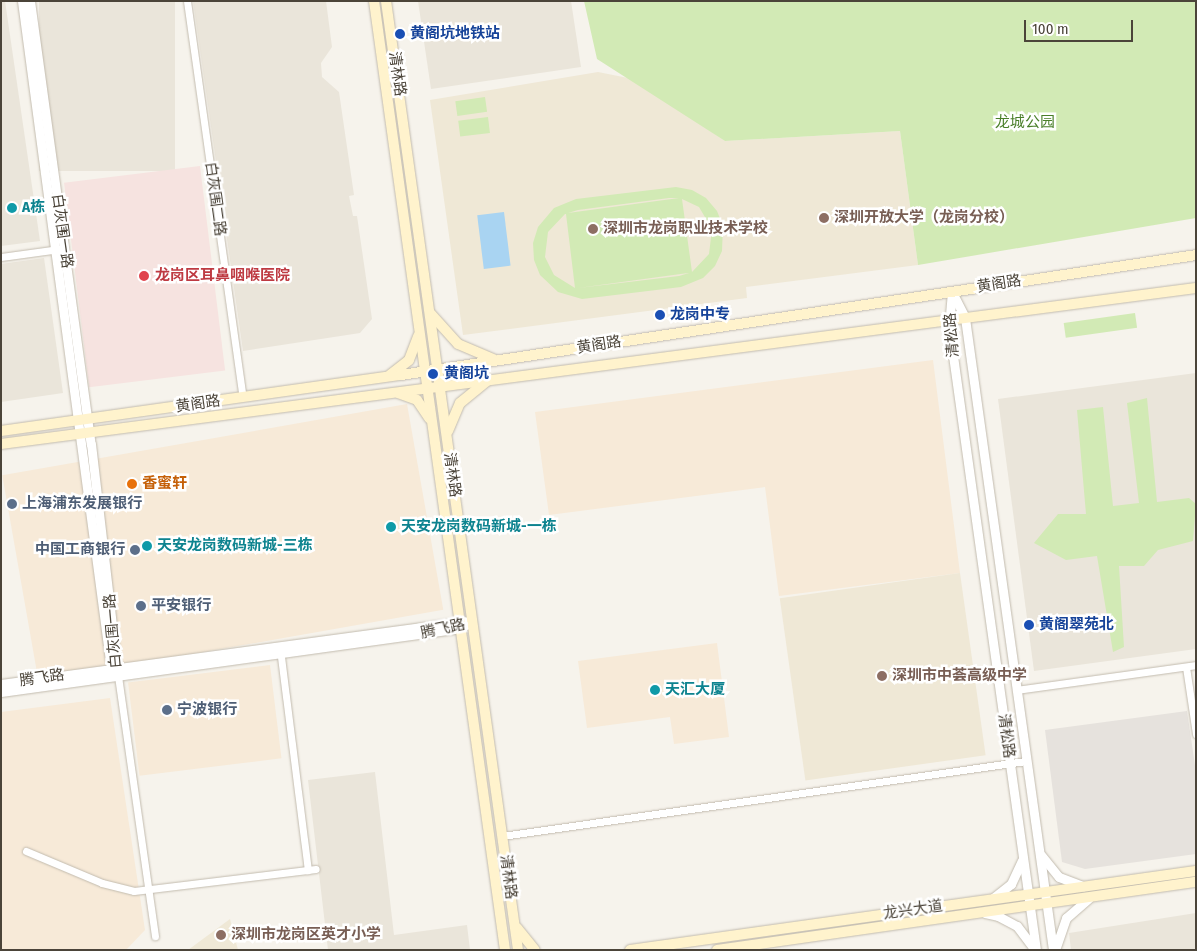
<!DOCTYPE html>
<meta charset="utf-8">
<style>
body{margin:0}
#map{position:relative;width:1197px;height:951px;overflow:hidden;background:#f6f3ec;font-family:"Fira Sans Condensed","Noto Sans SC",sans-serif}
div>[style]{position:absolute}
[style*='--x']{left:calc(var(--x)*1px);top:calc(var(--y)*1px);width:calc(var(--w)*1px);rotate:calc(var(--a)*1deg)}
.residential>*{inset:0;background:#eae5da;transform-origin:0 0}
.commercial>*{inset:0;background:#f7ead8;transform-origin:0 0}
.industrial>*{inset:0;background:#e6e2dd}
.education>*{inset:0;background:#efe8d6;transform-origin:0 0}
.medical>*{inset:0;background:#f6e3e0;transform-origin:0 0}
.green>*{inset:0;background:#d2eab5;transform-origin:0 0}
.water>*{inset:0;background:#a9d4f2;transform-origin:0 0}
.roads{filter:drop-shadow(0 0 1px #c2bbae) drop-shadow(0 0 1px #c2bbae)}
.minor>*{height:7px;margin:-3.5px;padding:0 3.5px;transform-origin:3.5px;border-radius:3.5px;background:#fff}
.tertiary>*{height:9px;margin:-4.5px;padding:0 4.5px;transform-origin:4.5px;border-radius:4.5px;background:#fff}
.secondary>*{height:10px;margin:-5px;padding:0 5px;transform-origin:5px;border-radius:5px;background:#fff3cd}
.dots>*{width:14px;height:14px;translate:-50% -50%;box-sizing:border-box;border:2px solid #fff;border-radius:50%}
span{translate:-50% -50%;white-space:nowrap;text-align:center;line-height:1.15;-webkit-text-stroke:5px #fff;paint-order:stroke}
.transit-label{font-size:15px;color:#164399;font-weight:700}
.left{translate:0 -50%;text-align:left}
.street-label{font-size:15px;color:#4b4439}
.park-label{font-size:15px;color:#4a7f2a}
.culture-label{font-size:15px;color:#0d838f;font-weight:700}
.education-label{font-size:15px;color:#785e54;font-weight:700}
.health-label{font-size:15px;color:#be3a42;font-weight:700}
.food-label{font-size:15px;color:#c56008;font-weight:700}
.service-label{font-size:15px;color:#4e5e75;font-weight:700}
.right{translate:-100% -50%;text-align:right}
.frame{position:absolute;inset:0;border:2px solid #4b4439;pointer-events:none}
.scale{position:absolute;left:1024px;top:20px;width:109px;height:22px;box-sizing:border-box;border:2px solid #4b4439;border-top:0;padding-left:6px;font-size:15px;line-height:18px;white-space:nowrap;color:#4b4439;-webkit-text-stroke:4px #fff;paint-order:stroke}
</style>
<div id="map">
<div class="residential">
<div style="clip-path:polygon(1px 1px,5px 1px,40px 241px,1px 246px)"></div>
<div style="left:39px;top:1px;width:136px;height:170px"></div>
<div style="clip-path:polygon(193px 1px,326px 1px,332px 47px,321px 63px,322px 77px,339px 92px,354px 195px,349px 196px,353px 216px,357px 216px,372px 319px,360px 333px,243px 351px)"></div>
<div style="clip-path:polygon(418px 1px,571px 1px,581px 67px,431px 89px)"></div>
<div style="clip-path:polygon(44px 258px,63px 393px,1px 402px,1px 264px)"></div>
<div style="clip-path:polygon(1196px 373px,1196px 649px,1034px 671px,998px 399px)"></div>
<div style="clip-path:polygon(375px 772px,394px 935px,467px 925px,470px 950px,328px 950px,308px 780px)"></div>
<div style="clip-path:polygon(1196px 913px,1196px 950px,1071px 950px,1069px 933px)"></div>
</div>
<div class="commercial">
<div style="clip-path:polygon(933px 360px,960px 573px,779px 596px,765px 487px,549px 515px,535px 412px)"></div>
<div style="left:407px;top:404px;width:209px;height:411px;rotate:80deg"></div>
<div style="clip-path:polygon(717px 643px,729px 737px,674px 744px,670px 717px,587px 728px,578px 661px)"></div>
<div style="left:270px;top:665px;width:94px;height:143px;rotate:83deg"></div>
<div style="clip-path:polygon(110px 698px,145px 930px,126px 950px,1px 950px,1px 712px)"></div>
</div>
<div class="industrial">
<div style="clip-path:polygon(1187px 711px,1196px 772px,1196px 854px,1085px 869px,1062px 862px,1045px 730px)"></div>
</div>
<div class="education">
<div style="clip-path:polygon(598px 72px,633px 79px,725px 141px,900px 131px,918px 265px,746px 287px,747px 298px,463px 335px,430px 100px)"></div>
<div style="left:960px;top:573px;width:184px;height:182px;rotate:82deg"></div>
<div style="clip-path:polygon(230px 919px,238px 950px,188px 950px)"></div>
</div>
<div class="medical">
<div style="left:200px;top:166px;width:206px;height:137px;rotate:83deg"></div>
</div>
<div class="green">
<div style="clip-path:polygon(584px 1px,1196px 1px,1196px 218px,918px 265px,900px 131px,725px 141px,597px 59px)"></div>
<div style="left:485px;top:97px;width:15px;height:30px;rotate:82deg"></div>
<div style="left:488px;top:117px;width:16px;height:30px;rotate:83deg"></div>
<div style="clip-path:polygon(evenodd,676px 187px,692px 190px,706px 198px,717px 211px,723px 226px,722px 251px,715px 266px,703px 278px,681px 287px,582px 299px,558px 292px,540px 275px,534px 260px,533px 243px,538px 227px,554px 208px,576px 199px,676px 187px,669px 198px,679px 198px,568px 213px,578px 210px,669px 198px,676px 187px,682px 199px,699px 207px,712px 229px,709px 254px,692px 272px,682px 199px,676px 187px,565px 214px,566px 214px,575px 288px,554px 275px,545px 257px,548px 232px,565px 214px,676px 187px,689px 273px,679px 276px,578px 288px,688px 273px,689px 273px)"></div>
<div style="left:1135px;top:313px;width:15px;height:72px;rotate:82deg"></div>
<div style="clip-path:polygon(1147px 398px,1157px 502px,1189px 498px,1196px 504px,1193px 541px,1158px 550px,1144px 566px,1119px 566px,1124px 647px,1113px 652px,1097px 556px,1066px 560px,1034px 543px,1058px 514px,1086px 514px,1077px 410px,1103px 407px,1113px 506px,1139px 503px,1127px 403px)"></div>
</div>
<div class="water">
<div style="left:504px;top:212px;width:54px;height:27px;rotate:83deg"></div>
</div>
<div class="roads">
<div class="minor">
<div style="--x:187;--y:1;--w:400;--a:82"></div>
<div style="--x:1;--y:257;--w:59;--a:-7.9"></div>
<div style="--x:280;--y:649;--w:223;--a:82.8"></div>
<div style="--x:1186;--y:667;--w:68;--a:81.5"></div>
<div style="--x:118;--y:676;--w:263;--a:81.9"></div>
<div style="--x:1016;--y:690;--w:182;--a:-7.9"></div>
<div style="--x:502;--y:836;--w:529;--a:-8.15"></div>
<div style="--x:26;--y:851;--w:82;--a:22.8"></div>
<div style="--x:102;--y:883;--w:33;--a:14"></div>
<div style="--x:134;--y:891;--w:183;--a:-6.9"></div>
</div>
<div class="tertiary">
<div style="--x:22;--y:1;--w:673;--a:82.4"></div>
<div style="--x:111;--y:668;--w:11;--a:49"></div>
<div style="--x:30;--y:1;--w:447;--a:82.2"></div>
<div style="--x:91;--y:444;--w:234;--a:83.4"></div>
<div style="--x:952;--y:292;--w:29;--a:63"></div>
<div style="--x:965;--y:318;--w:638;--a:82.07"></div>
<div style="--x:952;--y:292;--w:35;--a:95"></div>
<div style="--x:949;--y:327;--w:629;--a:82.05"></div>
<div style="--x:1;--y:684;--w:468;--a:-7.7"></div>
<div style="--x:1;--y:692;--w:463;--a:-7.9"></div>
<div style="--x:460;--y:628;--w:13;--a:-27"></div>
<div style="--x:1041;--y:855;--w:28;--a:51"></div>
<div style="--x:1059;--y:877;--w:26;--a:21"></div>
<div style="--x:993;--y:898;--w:23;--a:-38"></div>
<div style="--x:1011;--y:884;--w:26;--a:-65"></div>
<div style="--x:985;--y:913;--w:13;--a:13"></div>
<div style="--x:998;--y:916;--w:21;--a:28"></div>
<div style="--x:1017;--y:926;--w:26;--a:53"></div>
<div style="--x:1055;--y:950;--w:34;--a:-71"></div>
<div style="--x:1066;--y:918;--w:30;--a:-41"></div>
</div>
<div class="secondary">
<div style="--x:374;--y:1;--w:958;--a:82.14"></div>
<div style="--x:386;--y:1;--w:958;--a:82.08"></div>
<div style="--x:431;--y:314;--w:40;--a:48"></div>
<div style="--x:458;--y:344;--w:39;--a:23"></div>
<div style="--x:390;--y:375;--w:24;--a:-38"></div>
<div style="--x:409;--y:360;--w:26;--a:-69"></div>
<div style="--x:398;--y:393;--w:20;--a:20"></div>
<div style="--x:417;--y:400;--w:22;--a:56"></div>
<div style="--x:1;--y:431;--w:404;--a:-8"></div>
<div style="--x:401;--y:375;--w:804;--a:-8.58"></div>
<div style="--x:448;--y:431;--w:30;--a:-67"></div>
<div style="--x:460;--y:403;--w:35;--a:-39"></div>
<div style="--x:1;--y:444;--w:1205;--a:-7.44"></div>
<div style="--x:517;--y:928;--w:28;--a:51"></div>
<div style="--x:630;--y:950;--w:571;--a:-7.95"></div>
<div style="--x:717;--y:950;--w:484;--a:-8.1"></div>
</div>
</div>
<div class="dots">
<div style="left:400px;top:34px;background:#1a4fb4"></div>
<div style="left:12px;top:208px;background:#0f9aa8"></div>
<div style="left:824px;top:218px;background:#8d6e63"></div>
<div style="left:593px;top:229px;background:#8d6e63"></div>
<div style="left:144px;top:276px;background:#e0444e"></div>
<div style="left:660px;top:315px;background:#1a4fb4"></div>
<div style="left:433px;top:374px;background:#1a4fb4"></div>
<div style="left:132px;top:484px;background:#e8710a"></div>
<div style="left:12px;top:504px;background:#5c6f8a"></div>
<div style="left:391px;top:527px;background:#0f9aa8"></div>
<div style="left:147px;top:546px;background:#0f9aa8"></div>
<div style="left:135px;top:550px;background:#5c6f8a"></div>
<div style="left:141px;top:606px;background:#5c6f8a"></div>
<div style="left:1029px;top:625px;background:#1a4fb4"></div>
<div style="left:882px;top:676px;background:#8d6e63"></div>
<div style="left:655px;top:690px;background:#0f9aa8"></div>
<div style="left:167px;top:710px;background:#5c6f8a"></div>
<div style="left:221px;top:935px;background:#8d6e63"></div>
</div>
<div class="transit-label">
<span class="left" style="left:410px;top:34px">黄阁坑地铁站</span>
<span class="left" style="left:670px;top:315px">龙岗中专</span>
<span class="left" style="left:444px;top:374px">黄阁坑</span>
<span class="left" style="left:1039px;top:625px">黄阁翠苑北</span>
</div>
<div class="street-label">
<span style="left:397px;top:74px;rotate:82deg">清林路</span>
<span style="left:215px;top:199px;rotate:82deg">白灰围二路</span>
<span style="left:62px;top:231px;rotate:82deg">白灰围一路</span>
<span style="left:999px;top:284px;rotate:-9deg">黄阁路</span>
<span style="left:952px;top:335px;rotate:-94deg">清松路</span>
<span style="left:599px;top:345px;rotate:-9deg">黄阁路</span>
<span style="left:198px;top:404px;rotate:-8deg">黄阁路</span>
<span style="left:452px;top:475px;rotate:82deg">清林路</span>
<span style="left:443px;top:629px;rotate:-12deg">腾飞路</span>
<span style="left:113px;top:631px;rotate:-95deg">白灰围一路</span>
<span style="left:42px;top:678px;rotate:-8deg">腾飞路</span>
<span style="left:1006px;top:736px;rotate:82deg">清松路</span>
<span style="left:508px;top:877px;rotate:82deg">清林路</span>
<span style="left:913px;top:910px;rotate:-8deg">龙兴大道</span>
</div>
<div class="park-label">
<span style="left:1025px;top:123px">龙城公园</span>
</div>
<div class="culture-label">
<span class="left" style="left:22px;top:208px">A栋</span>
<span class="left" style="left:401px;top:527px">天安龙岗数码新城-一栋</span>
<span class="left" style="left:157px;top:546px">天安龙岗数码新城-三栋</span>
<span class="left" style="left:665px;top:690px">天汇大厦</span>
</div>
<div class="education-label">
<span class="left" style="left:834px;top:218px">深圳开放大学（龙岗分校）</span>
<span class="left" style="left:603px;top:229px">深圳市龙岗职业技术学校</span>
<span class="left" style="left:892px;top:676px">深圳市中荟高级中学</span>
<span class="left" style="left:231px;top:935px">深圳市龙岗区英才小学</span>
</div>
<div class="health-label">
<span class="left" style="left:155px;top:276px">龙岗区耳鼻咽喉医院</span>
</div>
<div class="food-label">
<span class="left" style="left:142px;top:484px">香蜜轩</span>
</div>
<div class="service-label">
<span class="left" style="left:22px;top:504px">上海浦东发展银行</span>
<span class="right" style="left:125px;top:550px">中国工商银行</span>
<span class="left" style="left:151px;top:606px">平安银行</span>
<span class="left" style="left:177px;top:710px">宁波银行</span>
</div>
<div class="frame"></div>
<div class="scale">100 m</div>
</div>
